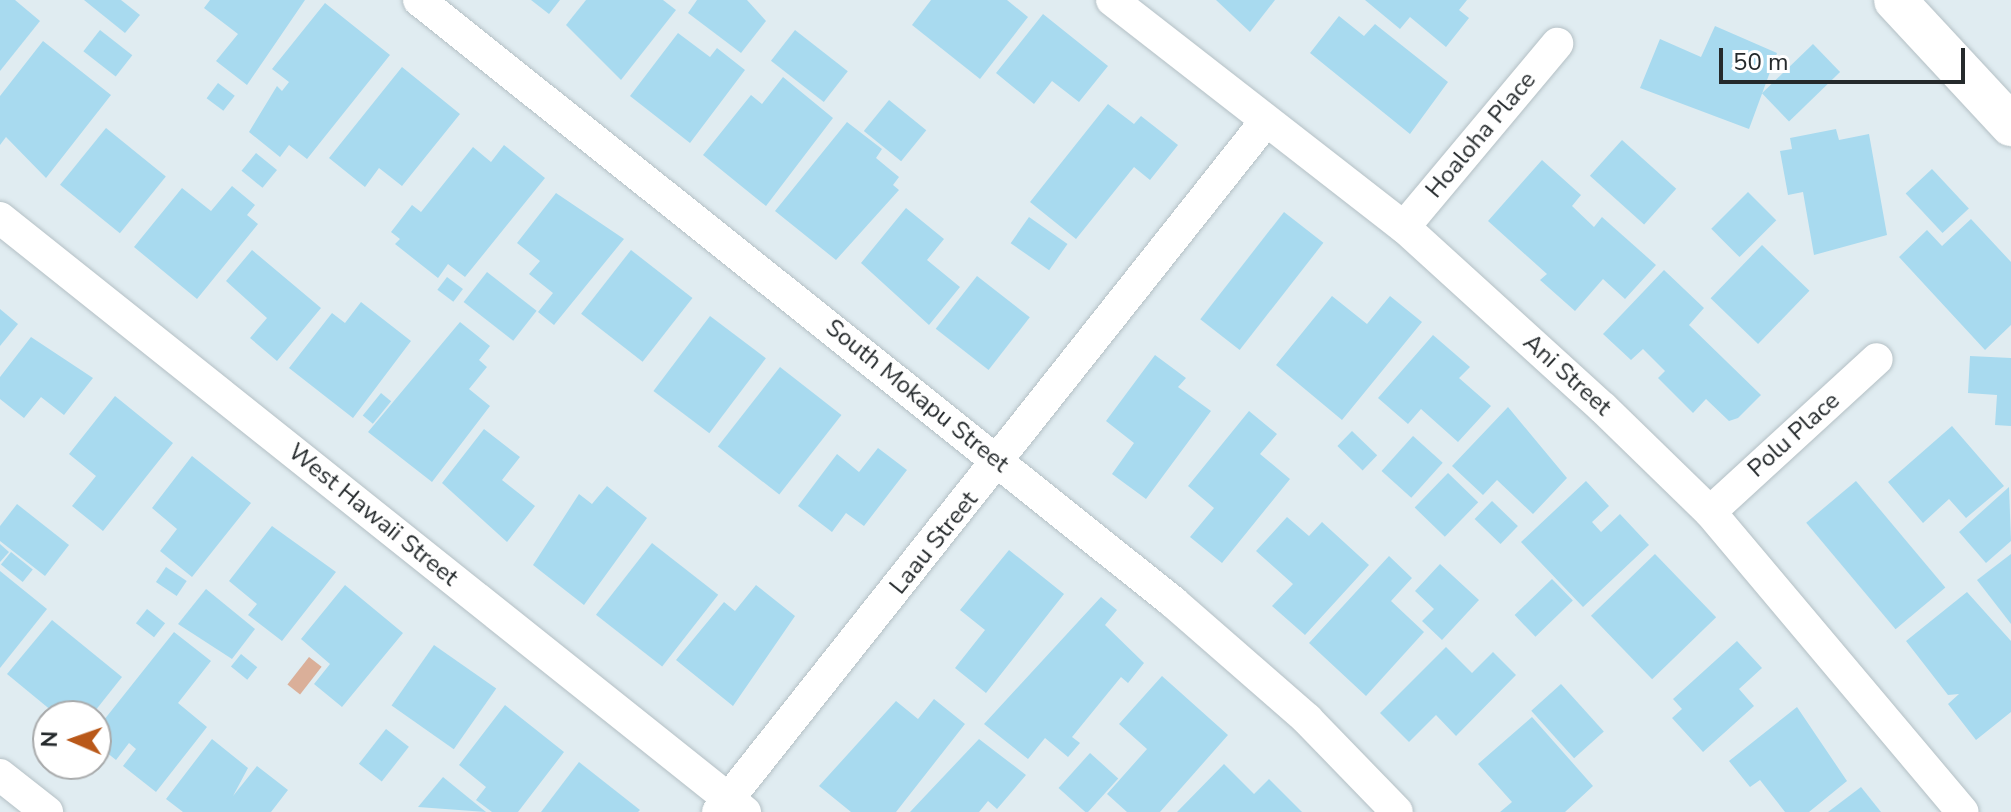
<!DOCTYPE html>
<style>
body{margin:0}
#map{position:relative;width:2011px;height:812px;overflow:hidden;background:#e0ecf1;font-family:"Nunito Sans",sans-serif}
div>[style]{position:absolute}
[style*='--x']{left:calc(var(--x)*1px);top:calc(var(--y)*1px);width:calc(var(--w)*1px);rotate:calc(var(--a)*1deg)}
.water>*{inset:0;background:#daaf99;transform-origin:0 0}
.building>*{inset:0;background:#a8daef;transform-origin:0 0}
.roads{filter:drop-shadow(0 0 2px #b4c0c5) drop-shadow(0 0 2px #b4c0c5)}
.minor>*{height:32px;margin:-16px;padding:0 16px;transform-origin:16px;border-radius:16px;background:#fff}
.major>*{height:42px;margin:-21px;padding:0 21px;transform-origin:21px;border-radius:21px;background:#fff}
span{translate:-50% -50%;white-space:nowrap;text-align:center;line-height:1.15;-webkit-text-stroke:6px #fff;paint-order:stroke}
.street-label{font-size:24px;color:#252a2c}
.north{position:absolute;left:32px;top:700px;width:80px;height:80px;box-sizing:border-box;background:#fff;border:2px solid #a8aaab;border-radius:50%;rotate:272deg;font-size:22px;font-weight:700;line-height:32px;text-align:center;color:#252a2c}
.north::after{content:'';display:block;margin:auto;width:28px;height:36px;background:#b95819;clip-path:polygon(50% 0,100% 100%,50% 72%,0 100%)}
.scale{position:absolute;left:1719px;top:48px;width:246px;height:36px;box-sizing:border-box;border:4px solid #252a2c;border-top:0;padding-left:10px;font-size:24px;line-height:28px;white-space:nowrap;color:#252a2c;-webkit-text-stroke:6px #fff;paint-order:stroke}
</style>
<div id="map">
<div class="water">
<div style="left:309px;top:657px;width:16px;height:35px;rotate:38deg"></div>
</div>
<div class="building">
<div style="clip-path:polygon(0 0,15px 0,40px 21px,0 71px)"></div>
<div style="clip-path:polygon(84px 0,121px 0,140px 15px,125px 33px)"></div>
<div style="clip-path:polygon(210px 0,305px 0,247px 85px,216px 61px,238px 34px,204px 8px)"></div>
<div style="clip-path:polygon(531px 0,560px 0,549px 14px)"></div>
<div style="clip-path:polygon(586px 0,663px 0,676px 10px,621px 80px,566px 25px)"></div>
<div style="clip-path:polygon(697px 0,747px 0,766px 21px,741px 53px,688px 13px)"></div>
<div style="clip-path:polygon(931px 0,1007px 0,1028px 17px,980px 79px,912px 25px)"></div>
<div style="clip-path:polygon(1216px 0,1275px 0,1250px 32px)"></div>
<div style="clip-path:polygon(1365px 0,1467px 0,1459px 10px,1469px 18px,1446px 47px,1410px 17px,1400px 29px)"></div>
<div style="clip-path:polygon(325px 3px,390px 55px,307px 159px,289px 145px,280px 157px,249px 132px,277px 86px,282px 91px,289px 82px,272px 69px)"></div>
<div style="clip-path:polygon(1043px 14px,1108px 66px,1079px 102px,1052px 81px,1034px 104px,996px 73px)"></div>
<div style="clip-path:polygon(1339px 16px,1364px 36px,1375px 24px,1448px 82px,1410px 134px,1310px 53px)"></div>
<div style="clip-path:polygon(1715px 26px,1777px 53px,1749px 129px,1640px 88px,1660px 39px,1701px 57px)"></div>
<div style="left:100px;top:30px;width:41px;height:27px;rotate:38deg"></div>
<div style="left:795px;top:30px;width:67px;height:39px;rotate:38deg"></div>
<div style="clip-path:polygon(678px 33px,710px 57px,717px 48px,745px 70px,690px 143px,630px 96px)"></div>
<div style="clip-path:polygon(43px 41px,111px 95px,46px 178px,6px 137px,0 145px,0 96px)"></div>
<div style="left:1813px;top:44px;width:39px;height:71px;rotate:46deg"></div>
<div style="clip-path:polygon(402px 67px,460px 114px,402px 186px,379px 168px,365px 187px,329px 158px)"></div>
<div style="clip-path:polygon(783px 77px,833px 118px,766px 206px,703px 155px,751px 95px,762px 104px)"></div>
<div style="left:218px;top:83px;width:21px;height:19px;rotate:37deg"></div>
<div style="left:889px;top:100px;width:48px;height:40px;rotate:39deg"></div>
<div style="clip-path:polygon(1108px 104px,1134px 124px,1141px 116px,1178px 145px,1150px 180px,1134px 167px,1076px 239px,1030px 202px)"></div>
<div style="clip-path:polygon(847px 122px,882px 149px,876px 158px,899px 177px,893px 185px,899px 190px,836px 260px,775px 211px)"></div>
<div style="left:106px;top:128px;width:77px;height:73px;rotate:39deg"></div>
<div style="clip-path:polygon(1836px 129px,1839px 140px,1869px 134px,1887px 235px,1814px 255px,1803px 192px,1788px 195px,1780px 151px,1792px 149px,1790px 138px)"></div>
<div style="left:1622px;top:140px;width:73px;height:48px;rotate:42deg"></div>
<div style="clip-path:polygon(504px 145px,545px 178px,465px 277px,448px 264px,438px 278px,395px 244px,400px 239px,391px 232px,412px 205px,421px 212px,473px 147px,491px 162px)"></div>
<div style="left:256px;top:153px;width:27px;height:23px;rotate:39deg"></div>
<div style="clip-path:polygon(1542px 160px,1581px 195px,1572px 206px,1594px 227px,1602px 217px,1656px 265px,1625px 299px,1603px 279px,1575px 311px,1540px 280px,1547px 274px,1488px 221px)"></div>
<div style="left:1932px;top:169px;width:54px;height:36px;rotate:47deg"></div>
<div style="clip-path:polygon(232px 186px,255px 205px,247px 215px,258px 224px,197px 299px,134px 247px,182px 188px,211px 211px)"></div>
<div style="left:1748px;top:192px;width:40px;height:52px;rotate:45deg"></div>
<div style="clip-path:polygon(556px 193px,624px 239px,554px 325px,538px 312px,553px 293px,529px 274px,540px 261px,517px 243px)"></div>
<div style="clip-path:polygon(906px 208px,944px 239px,927px 260px,960px 287px,929px 325px,861px 263px)"></div>
<div style="left:1284px;top:212px;width:50px;height:136px;rotate:38deg"></div>
<div style="left:1029px;top:217px;width:47px;height:32px;rotate:35deg"></div>
<div style="clip-path:polygon(1971px 219px,2011px 262px,2011px 325px,1985px 350px,1899px 257px,1927px 230px,1942px 246px)"></div>
<div style="left:1762px;top:245px;width:66px;height:74px;rotate:44deg"></div>
<div style="clip-path:polygon(252px 250px,321px 308px,277px 361px,250px 338px,267px 318px,226px 281px)"></div>
<div style="left:631px;top:250px;width:78px;height:81px;rotate:38deg"></div>
<div style="clip-path:polygon(1664px 270px,1704px 308px,1689px 325px,1761px 395px,1738px 418px,1729px 421px,1706px 399px,1693px 413px,1658px 378px,1665px 371px,1643px 349px,1631px 360px,1603px 334px)"></div>
<div style="left:487px;top:272px;width:63px;height:38px;rotate:38deg"></div>
<div style="left:977px;top:276px;width:67px;height:67px;rotate:38deg"></div>
<div style="left:447px;top:277px;width:20px;height:16px;rotate:37deg"></div>
<div style="clip-path:polygon(1332px 296px,1367px 324px,1390px 296px,1422px 322px,1342px 420px,1276px 365px)"></div>
<div style="clip-path:polygon(361px 302px,411px 341px,353px 418px,289px 368px,332px 313px,345px 323px)"></div>
<div style="clip-path:polygon(0 309px,18px 324px,0 346px)"></div>
<div style="left:710px;top:316px;width:70px;height:94px;rotate:37deg"></div>
<div style="clip-path:polygon(460px 322px,490px 346px,479px 360px,487px 367px,469px 389px,490px 406px,432px 482px,368px 432px)"></div>
<div style="clip-path:polygon(1433px 335px,1470px 367px,1459px 378px,1491px 406px,1458px 442px,1421px 409px,1408px 424px,1378px 398px)"></div>
<div style="clip-path:polygon(31px 337px,93px 378px,64px 415px,41px 397px,24px 418px,0 399px,0 377px)"></div>
<div style="clip-path:polygon(1155px 355px,1186px 378px,1178px 387px,1211px 411px,1146px 499px,1112px 474px,1134px 443px,1106px 421px)"></div>
<div style="clip-path:polygon(1970px 356px,2011px 358px,2011px 426px,1995px 425px,1997px 395px,1968px 393px)"></div>
<div style="left:780px;top:367px;width:78px;height:101px;rotate:38deg"></div>
<div style="left:381px;top:393px;width:13px;height:29px;rotate:39deg"></div>
<div style="clip-path:polygon(115px 396px,173px 443px,103px 531px,72px 506px,96px 476px,69px 454px)"></div>
<div style="clip-path:polygon(1508px 407px,1567px 478px,1533px 514px,1497px 480px,1483px 495px,1452px 466px)"></div>
<div style="clip-path:polygon(1249px 411px,1277px 434px,1260px 454px,1290px 479px,1222px 563px,1190px 537px,1214px 508px,1188px 486px)"></div>
<div style="clip-path:polygon(1952px 426px,2004px 486px,1966px 518px,1949px 499px,1923px 523px,1888px 482px)"></div>
<div style="clip-path:polygon(484px 429px,520px 457px,502px 480px,535px 506px,507px 542px,442px 483px)"></div>
<div style="left:1352px;top:431px;width:35px;height:21px;rotate:44deg"></div>
<div style="left:1413px;top:436px;width:40px;height:47px;rotate:42deg"></div>
<div style="clip-path:polygon(878px 448px,907px 470px,864px 526px,846px 513px,832px 532px,798px 506px,837px 454px,859px 472px)"></div>
<div style="clip-path:polygon(192px 456px,251px 503px,192px 577px,160px 551px,177px 529px,152px 508px)"></div>
<div style="left:1448px;top:473px;width:42px;height:48px;rotate:44deg"></div>
<div style="clip-path:polygon(1586px 481px,1609px 506px,1592px 522px,1601px 532px,1620px 514px,1649px 545px,1583px 607px,1521px 542px)"></div>
<div style="left:1856px;top:481px;width:139px;height:65px;rotate:50deg"></div>
<div style="clip-path:polygon(607px 486px,647px 518px,584px 605px,533px 565px,579px 494px,592px 504px)"></div>
<div style="clip-path:polygon(2009px 487px,2011px 541px,1986px 563px,1959px 532px)"></div>
<div style="left:1492px;top:501px;width:36px;height:25px;rotate:44deg"></div>
<div style="clip-path:polygon(17px 504px,69px 545px,45px 576px,0 541px,0 526px)"></div>
<div style="clip-path:polygon(1287px 517px,1309px 536px,1322px 522px,1369px 565px,1305px 635px,1272px 606px,1293px 584px,1256px 551px)"></div>
<div style="clip-path:polygon(272px 526px,336px 572px,282px 641px,248px 615px,257px 604px,229px 581px)"></div>
<div style="left:652px;top:543px;width:84px;height:91px;rotate:38deg"></div>
<div style="clip-path:polygon(0 544px,9px 552px,0 562px)"></div>
<div style="clip-path:polygon(1009px 550px,1064px 594px,986px 693px,955px 668px,985px 630px,960px 610px)"></div>
<div style="left:11px;top:552px;width:28px;height:16px;rotate:39deg"></div>
<div style="left:1655px;top:554px;width:88px;height:89px;rotate:46deg"></div>
<div style="clip-path:polygon(2011px 554px,2011px 624px,1977px 580px)"></div>
<div style="clip-path:polygon(1389px 556px,1412px 578px,1391px 601px,1424px 632px,1366px 696px,1309px 643px)"></div>
<div style="clip-path:polygon(1440px 564px,1479px 600px,1442px 640px,1422px 621px,1434px 609px,1415px 591px)"></div>
<div style="left:166px;top:567px;width:25px;height:18px;rotate:34deg"></div>
<div style="clip-path:polygon(0 571px,47px 609px,0 668px)"></div>
<div style="left:1552px;top:579px;width:30px;height:52px;rotate:46deg"></div>
<div style="clip-path:polygon(345px 585px,403px 633px,342px 707px,314px 684px,330px 664px,301px 639px)"></div>
<div style="clip-path:polygon(756px 585px,795px 616px,733px 706px,676px 660px,724px 602px,735px 611px)"></div>
<div style="clip-path:polygon(206px 589px,255px 629px,232px 659px,178px 624px)"></div>
<div style="clip-path:polygon(1967px 592px,2011px 641px,2011px 712px,1976px 740px,1948px 704px,1959px 694px,1948px 695px,1906px 641px)"></div>
<div style="clip-path:polygon(1101px 597px,1117px 610px,1105px 625px,1144px 663px,1128px 683px,1121px 677px,1072px 737px,1080px 743px,1068px 757px,1045px 738px,1028px 759px,984px 724px)"></div>
<div style="left:147px;top:609px;width:23px;height:18px;rotate:38deg"></div>
<div style="clip-path:polygon(52px 620px,122px 677px,91px 716px,58px 716px,7px 674px)"></div>
<div style="clip-path:polygon(174px 632px,211px 661px,178px 703px,207px 727px,156px 792px,123px 766px,136px 749px,129px 743px,116px 760px,96px 744px,96px 730px)"></div>
<div style="clip-path:polygon(1737px 641px,1762px 668px,1739px 689px,1754px 706px,1703px 752px,1672px 718px,1682px 709px,1673px 699px)"></div>
<div style="left:434px;top:645px;width:76px;height:74px;rotate:35deg"></div>
<div style="clip-path:polygon(1446px 647px,1472px 673px,1493px 652px,1516px 675px,1456px 736px,1436px 715px,1409px 742px,1380px 713px)"></div>
<div style="left:241px;top:654px;width:21px;height:16px;rotate:39deg"></div>
<div style="clip-path:polygon(1162px 676px,1228px 735px,1160px 812px,1127px 812px,1107px 794px,1147px 749px,1119px 724px)"></div>
<div style="left:1561px;top:684px;width:64px;height:40px;rotate:48deg"></div>
<div style="clip-path:polygon(934px 699px,965px 724px,896px 812px,851px 812px,819px 786px,896px 701px,918px 719px)"></div>
<div style="clip-path:polygon(505px 705px,564px 752px,518px 812px,492px 812px,476px 800px,486px 787px,459px 765px)"></div>
<div style="clip-path:polygon(1797px 707px,1847px 781px,1809px 812px,1785px 812px,1760px 780px,1750px 787px,1729px 761px)"></div>
<div style="clip-path:polygon(1532px 717px,1593px 786px,1565px 812px,1500px 812px,1512px 802px,1478px 764px)"></div>
<div style="left:386px;top:729px;width:29px;height:44px;rotate:38deg"></div>
<div style="clip-path:polygon(212px 739px,248px 768px,233px 796px,257px 766px,288px 790px,271px 812px,183px 812px,166px 799px)"></div>
<div style="clip-path:polygon(979px 739px,1026px 775px,997px 809px,988px 801px,979px 812px,910px 812px)"></div>
<div style="left:1090px;top:753px;width:38px;height:47px;rotate:42deg"></div>
<div style="clip-path:polygon(579px 762px,640px 810px,638px 812px,541px 812px)"></div>
<div style="clip-path:polygon(1224px 764px,1254px 794px,1269px 779px,1302px 812px,1177px 812px)"></div>
<div style="clip-path:polygon(443px 777px,486px 812px,418px 807px)"></div>
<div style="clip-path:polygon(1861px 787px,1881px 812px,1828px 812px)"></div>
</div>
<div class="roads">
<div class="minor">
<div style="--x:419;--y:0;--w:965;--a:38.6"></div>
<div style="--x:1173;--y:602;--w:178;--a:41.1"></div>
<div style="--x:1307;--y:719;--w:129;--a:45.9"></div>
<div style="--x:1112;--y:0;--w:370;--a:37.9"></div>
<div style="--x:1404;--y:227;--w:269;--a:42.3"></div>
<div style="--x:1603;--y:408;--w:149;--a:44.2"></div>
<div style="--x:1710;--y:512;--w:392;--a:49.9"></div>
<div style="--x:0;--y:218;--w:953;--a:38.57"></div>
<div style="--x:1404;--y:227;--w:239;--a:-50.1"></div>
<div style="--x:1710;--y:512;--w:226;--a:-42.5"></div>
<div style="--x:0;--y:775;--w:60;--a:38.2"></div>
<div style="--x:718;--y:812;--w:881;--a:-51.59"></div>
</div>
<div class="major">
<div style="--x:1895;--y:0;--w:171;--a:47.1"></div>
</div>
</div>
<div class="street-label">
<span style="left:1481px;top:135px;rotate:-50deg">Hoaloha Place</span>
<span style="left:1567px;top:375px;rotate:42deg">Ani Street</span>
<span style="left:917px;top:396px;rotate:39deg">South Mokapu Street</span>
<span style="left:1794px;top:435px;rotate:-42deg">Polu Place</span>
<span style="left:373px;top:515px;rotate:39deg">West Hawaii Street</span>
<span style="left:934px;top:543px;rotate:-51deg">Laau Street</span>
</div>
<div class="north">N</div>
<div class="scale">50 m</div>
</div>
